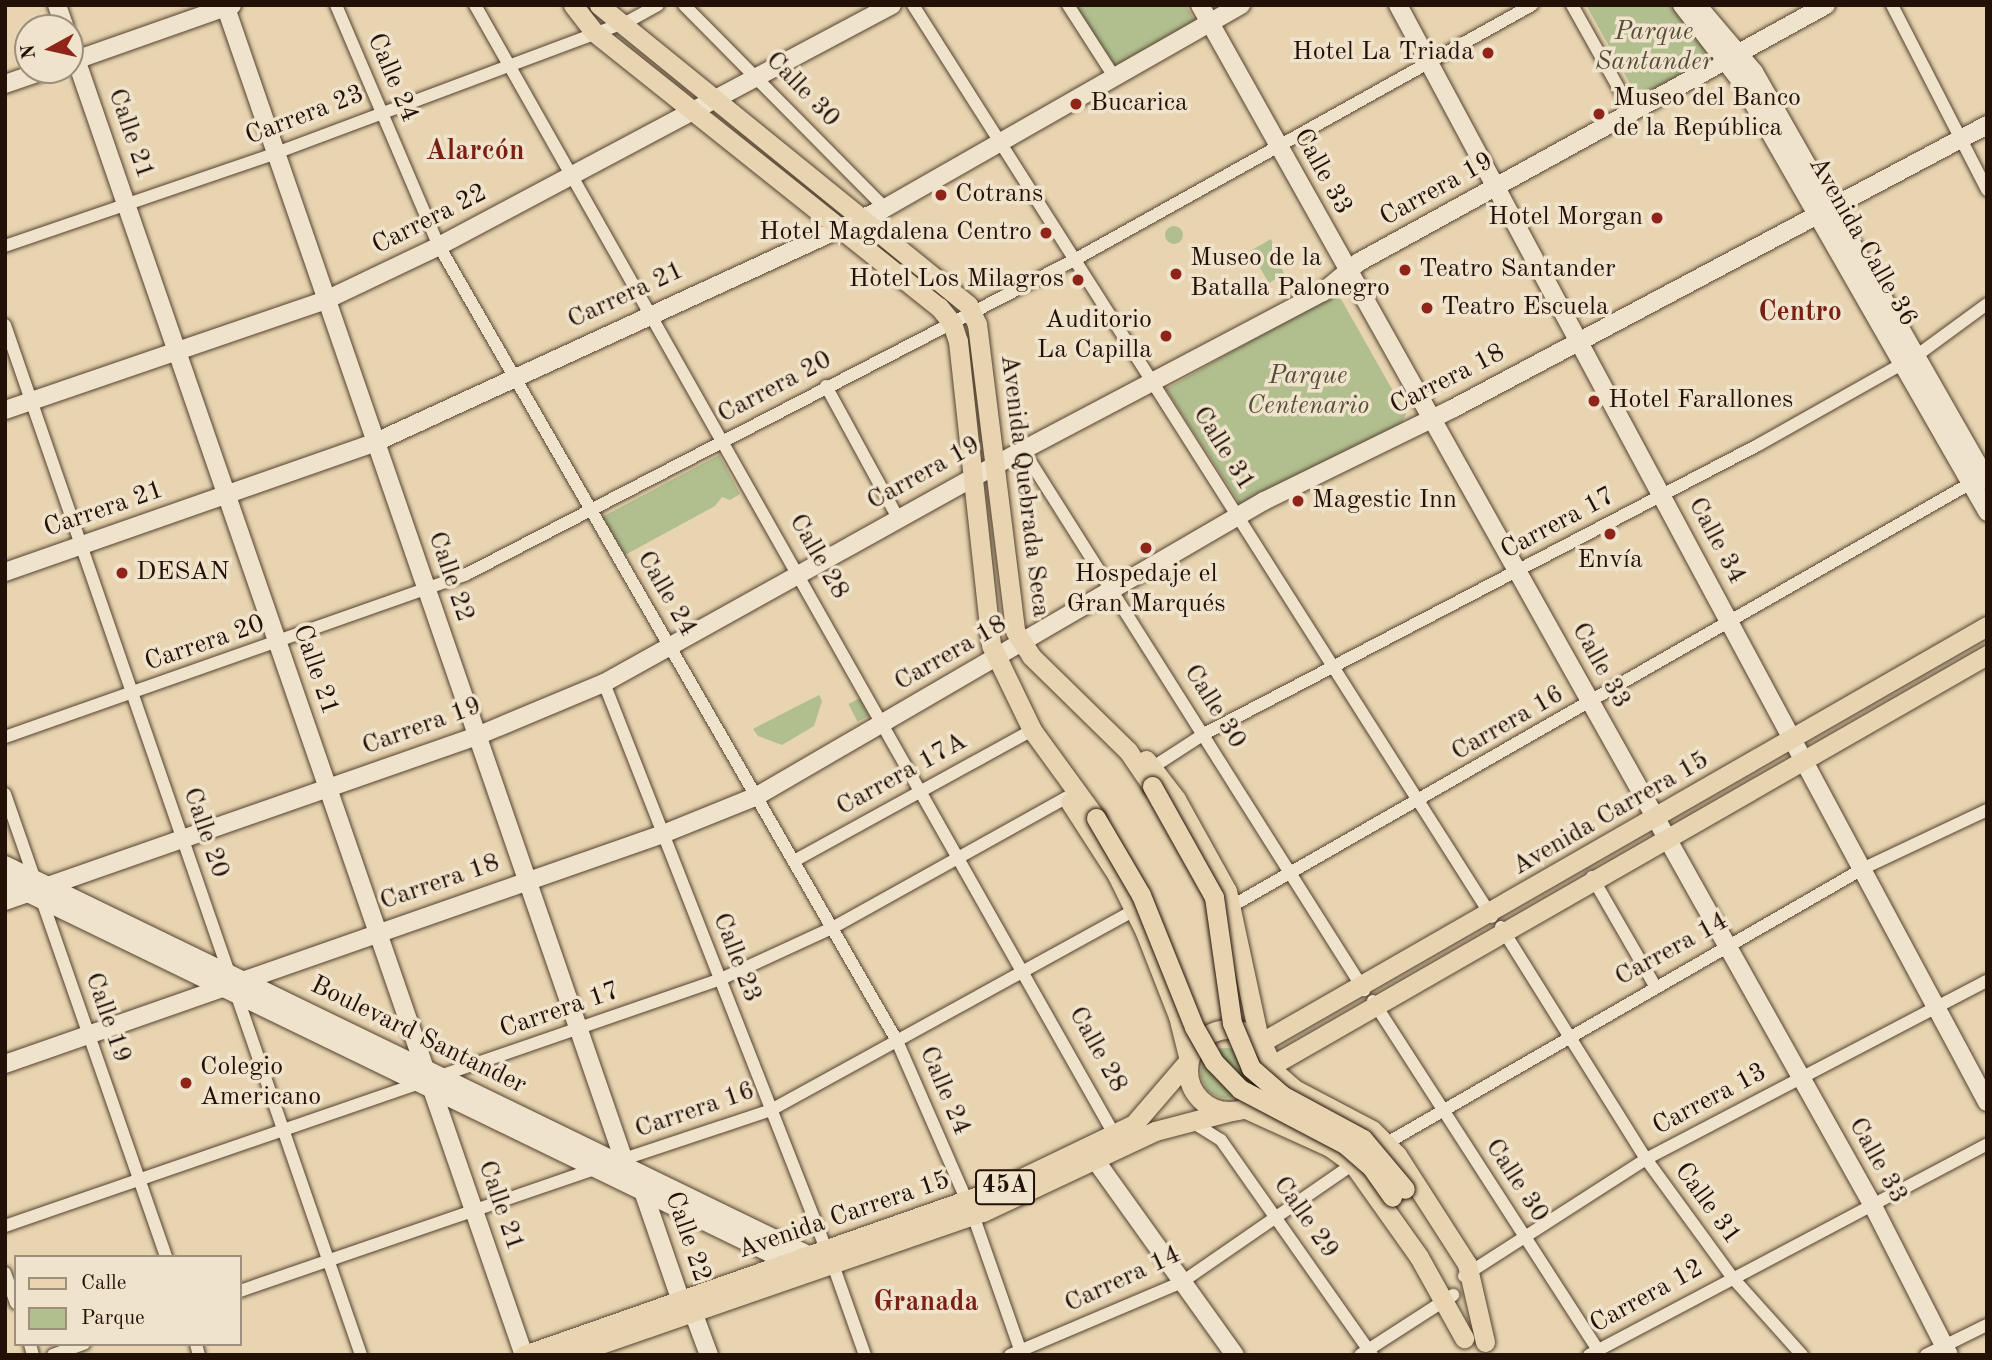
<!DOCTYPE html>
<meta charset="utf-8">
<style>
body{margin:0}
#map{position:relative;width:1992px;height:1360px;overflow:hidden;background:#e8d4b0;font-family:"Old Standard TT",serif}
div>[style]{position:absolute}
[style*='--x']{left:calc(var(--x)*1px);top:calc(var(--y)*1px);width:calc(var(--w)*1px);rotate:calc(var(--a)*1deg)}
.green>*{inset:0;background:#b1be8e;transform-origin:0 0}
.round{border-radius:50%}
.roads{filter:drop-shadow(0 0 2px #544231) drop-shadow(0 0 2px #544231)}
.street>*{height:12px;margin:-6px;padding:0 6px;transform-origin:6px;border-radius:6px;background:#f0e3cc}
.secondary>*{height:18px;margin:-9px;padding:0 9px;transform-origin:9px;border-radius:9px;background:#f0e3cc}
.primary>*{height:19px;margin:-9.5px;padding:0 9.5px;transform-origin:9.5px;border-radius:9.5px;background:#e8d4b0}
.primary>.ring{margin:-9.5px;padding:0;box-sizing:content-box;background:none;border:19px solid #e8d4b0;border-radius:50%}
.bridges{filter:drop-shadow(0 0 2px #231107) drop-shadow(0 0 2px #231107)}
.primary-bridge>*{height:19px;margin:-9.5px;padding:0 9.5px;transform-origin:9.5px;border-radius:9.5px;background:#e8d4b0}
.dots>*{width:19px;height:19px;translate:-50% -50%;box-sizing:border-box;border:4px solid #f0e3cc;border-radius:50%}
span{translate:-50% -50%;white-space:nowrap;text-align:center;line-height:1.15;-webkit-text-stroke:7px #f0e3cc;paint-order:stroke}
.shield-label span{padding:2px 5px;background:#f0e3cc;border:2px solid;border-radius:5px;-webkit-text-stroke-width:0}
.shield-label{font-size:24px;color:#231107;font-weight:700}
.park-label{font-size:26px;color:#554e36;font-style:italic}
.poi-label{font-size:26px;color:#231107}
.right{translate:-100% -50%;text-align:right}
.left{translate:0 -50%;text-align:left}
.street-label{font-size:26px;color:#231107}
.neighbourhood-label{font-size:28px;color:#7a1f14;font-weight:700}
.frame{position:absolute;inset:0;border:7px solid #231107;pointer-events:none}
.legend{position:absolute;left:14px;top:1255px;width:228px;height:91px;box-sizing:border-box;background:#f0e3cc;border:2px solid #9e8f7d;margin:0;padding:9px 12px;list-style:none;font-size:21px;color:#231107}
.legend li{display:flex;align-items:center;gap:14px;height:35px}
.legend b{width:35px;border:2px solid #9e8f7d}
.north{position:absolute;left:14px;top:14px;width:70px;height:70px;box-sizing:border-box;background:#f0e3cc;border:2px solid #9e8f7d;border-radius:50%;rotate:262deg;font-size:19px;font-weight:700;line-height:28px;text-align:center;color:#231107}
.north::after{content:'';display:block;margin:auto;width:24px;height:32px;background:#8f2418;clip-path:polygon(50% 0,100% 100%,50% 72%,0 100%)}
</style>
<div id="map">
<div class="green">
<div style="clip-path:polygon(1075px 5px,1186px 5px,1196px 24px,1116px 71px)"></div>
<div style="clip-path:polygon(1586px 5px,1674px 5px,1711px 56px,1709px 60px,1641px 103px)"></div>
<div class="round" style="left:1165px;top:226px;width:18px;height:18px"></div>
<div style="clip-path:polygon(1271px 239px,1284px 274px,1269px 283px,1250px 251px)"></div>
<div style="clip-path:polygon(1337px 292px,1406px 414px,1400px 427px,1242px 507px,1166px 389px)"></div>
<div style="clip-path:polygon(719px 455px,740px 494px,730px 500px,722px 497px,715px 506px,625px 555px,602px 517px)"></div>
<div style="clip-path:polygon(819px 695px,822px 701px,814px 726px,782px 745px,758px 736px,753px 729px)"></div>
<div style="left:860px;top:698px;width:20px;height:13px;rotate:63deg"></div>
<div class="round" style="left:1201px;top:1048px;width:50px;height:50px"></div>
</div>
<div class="roads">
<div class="street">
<div style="--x:336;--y:5;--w:262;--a:66.9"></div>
<div style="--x:439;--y:246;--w:917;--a:60.05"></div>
<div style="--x:897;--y:1041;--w:175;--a:66.4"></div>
<div style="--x:475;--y:5;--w:1297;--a:60.49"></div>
<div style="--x:684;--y:5;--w:286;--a:45.3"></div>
<div style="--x:913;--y:5;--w:1080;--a:57.59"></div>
<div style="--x:1068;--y:5;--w:87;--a:57.2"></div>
<div style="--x:1572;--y:5;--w:123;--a:60.7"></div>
<div style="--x:1892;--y:5;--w:208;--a:62.8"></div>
<div style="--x:5;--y:246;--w:287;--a:-18.9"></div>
<div style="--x:276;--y:153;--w:377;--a:-20.5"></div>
<div style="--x:629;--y:21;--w:33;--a:-29"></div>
<div style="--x:5;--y:325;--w:1090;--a:70.93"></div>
<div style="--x:826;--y:386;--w:150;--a:61.4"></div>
<div style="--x:1023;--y:450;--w:639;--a:57.73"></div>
<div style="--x:604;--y:683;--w:608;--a:68.58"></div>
<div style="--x:5;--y:737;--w:488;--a:-19.4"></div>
<div style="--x:465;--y:575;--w:688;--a:-27.35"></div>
<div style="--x:1076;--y:259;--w:522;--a:-29.12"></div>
<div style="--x:1147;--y:771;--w:68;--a:-33"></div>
<div style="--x:1204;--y:734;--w:625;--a:-27.55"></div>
<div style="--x:1758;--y:445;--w:181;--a:-29.4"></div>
<div style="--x:1916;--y:356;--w:88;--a:-36.2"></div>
<div style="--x:5;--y:794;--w:490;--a:70.8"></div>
<div style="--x:794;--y:861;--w:272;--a:-28.8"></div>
<div style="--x:1592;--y:877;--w:126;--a:60"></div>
<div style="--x:1232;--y:906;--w:857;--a:-29.79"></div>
<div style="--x:1501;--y:927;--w:274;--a:58"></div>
<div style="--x:1646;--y:1159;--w:146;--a:53.9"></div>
<div style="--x:1732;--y:1277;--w:105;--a:48.1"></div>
<div style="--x:1373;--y:1001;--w:415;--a:57.2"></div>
<div style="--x:1192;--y:1122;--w:34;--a:32"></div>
<div style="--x:1221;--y:1140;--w:263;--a:54.9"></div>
<div style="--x:1387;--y:1143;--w:551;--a:-29.96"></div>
<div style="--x:1864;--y:868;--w:136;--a:-25.2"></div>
<div style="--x:618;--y:1161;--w:161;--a:-18.4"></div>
<div style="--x:771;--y:1110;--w:415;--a:-28.8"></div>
<div style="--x:973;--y:1215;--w:148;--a:70.7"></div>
<div style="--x:5;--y:1226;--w:757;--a:-19.03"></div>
<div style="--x:721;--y:979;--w:122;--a:-24.7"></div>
<div style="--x:832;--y:928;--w:269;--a:-29.1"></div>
<div style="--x:832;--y:1262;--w:99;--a:70.5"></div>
<div style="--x:5;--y:1273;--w:32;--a:70"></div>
<div style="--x:1464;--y:1276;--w:216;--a:-32.7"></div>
<div style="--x:1646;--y:1159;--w:385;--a:-27.6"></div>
<div style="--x:240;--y:1291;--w:381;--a:-19"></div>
<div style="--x:30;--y:1344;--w:11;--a:75"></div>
<div style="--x:196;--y:1344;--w:11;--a:75"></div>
<div style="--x:53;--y:1355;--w:33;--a:-20"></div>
<div style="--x:1010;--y:1355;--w:187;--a:-23"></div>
<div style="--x:1182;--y:1282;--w:208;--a:-34.6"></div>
<div style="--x:1360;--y:1355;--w:111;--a:-32.8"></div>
<div style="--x:1589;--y:1355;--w:450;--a:-27.9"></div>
<div style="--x:1926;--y:1355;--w:68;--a:-26.2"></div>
</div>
<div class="secondary">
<div style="--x:57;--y:5;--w:24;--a:71"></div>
<div style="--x:225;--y:5;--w:1228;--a:70.95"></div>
<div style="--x:1200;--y:5;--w:1374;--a:60.73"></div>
<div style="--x:1872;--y:1204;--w:169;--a:63"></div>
<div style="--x:1398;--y:5;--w:1245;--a:61.77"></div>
<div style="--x:1682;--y:5;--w:95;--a:52.3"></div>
<div style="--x:1740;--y:80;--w:498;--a:60.2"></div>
<div style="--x:1697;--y:5;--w:88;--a:49.6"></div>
<div style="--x:1754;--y:72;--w:470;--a:60.3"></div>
<div style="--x:70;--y:42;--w:1389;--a:70.93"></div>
<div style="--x:70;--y:62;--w:172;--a:-19.4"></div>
<div style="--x:5;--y:84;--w:43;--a:-18.9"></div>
<div style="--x:5;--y:410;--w:339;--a:-18.9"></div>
<div style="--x:326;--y:300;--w:125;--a:-25.5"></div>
<div style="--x:439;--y:246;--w:513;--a:-28.01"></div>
<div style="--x:5;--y:572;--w:393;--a:-19.3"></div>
<div style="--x:376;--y:442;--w:560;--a:-24.69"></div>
<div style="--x:885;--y:208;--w:410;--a:-29.7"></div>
<div style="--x:5;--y:865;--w:893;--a:25.9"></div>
<div style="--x:5;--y:882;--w:880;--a:25.87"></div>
<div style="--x:5;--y:901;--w:500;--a:-19.27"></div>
<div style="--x:477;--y:736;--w:138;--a:-22.7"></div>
<div style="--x:604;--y:683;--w:479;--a:-29.1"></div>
<div style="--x:1023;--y:450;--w:339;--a:-27.8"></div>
<div style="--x:1323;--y:292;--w:47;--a:-39.8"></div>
<div style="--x:1359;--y:262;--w:533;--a:-28.82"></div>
<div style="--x:5;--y:1064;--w:697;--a:-19.27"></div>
<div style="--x:663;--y:834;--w:101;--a:-22"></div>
<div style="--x:757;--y:796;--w:587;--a:-30.19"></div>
<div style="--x:1264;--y:501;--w:209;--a:-26.1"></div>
<div style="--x:1452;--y:409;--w:606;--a:-27.96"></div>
<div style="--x:1096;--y:1161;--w:239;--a:54.4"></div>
<div style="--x:642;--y:1188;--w:120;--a:71"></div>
<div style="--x:681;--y:1301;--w:16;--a:43"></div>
<div style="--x:693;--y:1312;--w:46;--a:69.6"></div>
</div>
<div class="primary">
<div style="--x:573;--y:5;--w:34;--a:52"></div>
<div style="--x:594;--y:32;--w:441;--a:38.6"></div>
<div style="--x:939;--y:307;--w:21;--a:51"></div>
<div style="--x:952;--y:323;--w:19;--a:72"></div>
<div style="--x:958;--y:341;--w:306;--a:83.8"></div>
<div style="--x:991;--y:645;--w:94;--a:64.2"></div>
<div style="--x:1032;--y:730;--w:109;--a:54"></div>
<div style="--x:599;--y:5;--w:476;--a:39.1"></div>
<div style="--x:968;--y:305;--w:21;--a:65"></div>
<div style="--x:977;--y:324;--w:309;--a:82.9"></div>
<div style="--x:1015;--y:631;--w:30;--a:57"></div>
<div style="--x:1031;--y:656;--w:136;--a:44.4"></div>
<div style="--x:1128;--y:751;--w:42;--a:55.6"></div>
<div style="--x:1146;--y:760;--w:49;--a:52.4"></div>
<div style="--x:1176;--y:799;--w:105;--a:61"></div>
<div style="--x:1227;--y:891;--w:156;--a:77.8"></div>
<div style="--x:1070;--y:802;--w:87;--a:57.2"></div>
<div style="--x:1117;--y:875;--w:64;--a:63.8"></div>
<div style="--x:1145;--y:932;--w:90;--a:68.6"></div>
<div style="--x:1178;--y:1016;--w:45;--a:76"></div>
<div class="ring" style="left:1188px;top:1029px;width:63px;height:63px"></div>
<div style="--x:1260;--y:1043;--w:838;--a:-29.84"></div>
<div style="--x:1269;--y:1067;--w:828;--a:-29.85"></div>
<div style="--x:1269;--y:1067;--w:33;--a:41"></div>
<div style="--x:1294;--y:1089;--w:88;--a:27.7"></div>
<div style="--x:1372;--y:1130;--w:35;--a:45"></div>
<div style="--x:1397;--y:1155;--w:130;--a:57.3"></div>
<div style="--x:1467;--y:1264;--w:80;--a:77"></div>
<div style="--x:1244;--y:1108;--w:94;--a:24.4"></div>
<div style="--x:1330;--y:1147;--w:29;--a:36"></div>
<div style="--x:1353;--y:1164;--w:114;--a:54.6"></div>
<div style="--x:1419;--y:1257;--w:93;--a:60.9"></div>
<div style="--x:524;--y:1355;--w:505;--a:-19.3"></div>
<div style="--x:1001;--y:1188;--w:148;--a:-25.7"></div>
<div style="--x:1134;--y:1124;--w:84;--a:-49.3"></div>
<div style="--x:569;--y:1355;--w:438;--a:-19.1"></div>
<div style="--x:983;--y:1212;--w:190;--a:-25.2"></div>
<div style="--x:1155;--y:1131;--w:79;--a:-14.7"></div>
</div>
</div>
<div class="bridges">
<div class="primary-bridge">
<div style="--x:1152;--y:786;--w:127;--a:60.8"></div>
<div style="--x:1214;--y:897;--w:127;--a:81.9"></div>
<div style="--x:1232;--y:1023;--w:49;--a:67.1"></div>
<div style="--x:1251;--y:1068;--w:41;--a:41.1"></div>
<div style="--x:1282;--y:1095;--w:92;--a:28.5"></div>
<div style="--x:1363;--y:1139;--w:65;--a:50"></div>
<div style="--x:1096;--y:818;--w:89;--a:59.7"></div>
<div style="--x:1141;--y:895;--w:142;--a:68.1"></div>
<div style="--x:1194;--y:1027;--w:40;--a:60.3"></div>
<div style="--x:1214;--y:1062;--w:37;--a:46"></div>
<div style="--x:1240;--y:1089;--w:120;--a:27.8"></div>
<div style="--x:1346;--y:1145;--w:35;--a:41"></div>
<div style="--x:1372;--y:1168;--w:35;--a:55"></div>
</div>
</div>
<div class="dots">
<div style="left:1488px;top:53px;background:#8f2418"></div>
<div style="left:1076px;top:104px;background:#8f2418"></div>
<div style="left:1599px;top:114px;background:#8f2418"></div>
<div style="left:941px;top:195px;background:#8f2418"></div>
<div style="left:1657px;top:218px;background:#8f2418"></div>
<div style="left:1046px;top:233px;background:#8f2418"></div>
<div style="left:1405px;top:270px;background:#8f2418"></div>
<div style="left:1176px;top:274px;background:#8f2418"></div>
<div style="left:1078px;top:280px;background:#8f2418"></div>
<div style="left:1427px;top:308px;background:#8f2418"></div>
<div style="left:1166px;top:336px;background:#8f2418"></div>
<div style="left:1594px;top:401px;background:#8f2418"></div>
<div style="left:1298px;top:501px;background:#8f2418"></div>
<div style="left:1610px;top:534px;background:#8f2418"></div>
<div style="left:1146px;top:548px;background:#8f2418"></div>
<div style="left:122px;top:573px;background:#8f2418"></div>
<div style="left:186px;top:1083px;background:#8f2418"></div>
</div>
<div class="shield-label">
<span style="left:1005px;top:1187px">45A</span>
</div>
<div class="park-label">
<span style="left:1654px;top:48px">Parque<br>Santander</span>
<span style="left:1308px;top:392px">Parque<br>Centenario</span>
</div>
<div class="poi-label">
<span class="right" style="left:1474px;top:53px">Hotel La Triada</span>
<span class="left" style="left:1613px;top:114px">Museo del Banco<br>de la República</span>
<span class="left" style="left:1090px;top:104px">Bucarica</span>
<span class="left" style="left:955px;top:195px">Cotrans</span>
<span class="right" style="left:1643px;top:218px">Hotel Morgan</span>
<span class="right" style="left:1032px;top:233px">Hotel Magdalena Centro</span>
<span class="left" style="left:1190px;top:274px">Museo de la<br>Batalla Palonegro</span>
<span class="left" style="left:1419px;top:270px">Teatro Santander</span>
<span class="right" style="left:1064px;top:280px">Hotel Los Milagros</span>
<span class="left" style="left:1441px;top:308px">Teatro Escuela</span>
<span class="right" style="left:1152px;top:336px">Auditorio<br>La Capilla</span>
<span class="left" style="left:1608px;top:401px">Hotel Farallones</span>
<span class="left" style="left:1312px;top:501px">Magestic Inn</span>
<span style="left:1610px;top:561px">Envía</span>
<span class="left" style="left:136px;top:573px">DESAN</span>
<span style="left:1146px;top:590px">Hospedaje el<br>Gran Marqués</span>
<span class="left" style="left:200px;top:1083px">Colegio<br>Americano</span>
</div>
<div class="street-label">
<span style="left:392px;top:78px;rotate:67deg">Calle 24</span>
<span style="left:802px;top:90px;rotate:46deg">Calle 30</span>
<span style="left:305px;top:116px;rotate:-21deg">Carrera 23</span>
<span style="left:130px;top:134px;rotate:71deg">Calle 21</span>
<span style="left:1322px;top:172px;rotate:61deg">Calle 33</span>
<span style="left:1437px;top:190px;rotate:-29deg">Carrera 19</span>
<span style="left:430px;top:220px;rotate:-27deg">Carrera 22</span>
<span style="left:1862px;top:242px;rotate:60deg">Avenida Calle 36</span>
<span style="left:626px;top:296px;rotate:-25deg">Carrera 21</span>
<span style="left:1448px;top:380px;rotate:-27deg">Carrera 18</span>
<span style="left:775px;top:388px;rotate:-28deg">Carrera 20</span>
<span style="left:1223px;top:449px;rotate:58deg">Calle 31</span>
<span style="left:924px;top:474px;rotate:-29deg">Carrera 19</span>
<span style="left:1024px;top:486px;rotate:83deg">Avenida Quebrada Seca</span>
<span style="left:104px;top:510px;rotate:-19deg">Carrera 21</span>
<span style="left:1558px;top:524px;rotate:-28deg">Carrera 17</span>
<span style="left:1716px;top:541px;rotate:62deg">Calle 34</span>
<span style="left:818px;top:557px;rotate:60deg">Calle 28</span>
<span style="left:450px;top:577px;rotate:71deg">Calle 22</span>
<span style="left:666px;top:594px;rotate:60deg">Calle 24</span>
<span style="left:205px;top:644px;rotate:-19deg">Carrera 20</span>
<span style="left:951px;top:654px;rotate:-30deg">Carrera 18</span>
<span style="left:1600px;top:666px;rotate:61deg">Calle 33</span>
<span style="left:315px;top:670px;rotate:71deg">Calle 21</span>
<span style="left:1214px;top:707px;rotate:58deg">Calle 30</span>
<span style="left:1508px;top:724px;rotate:-30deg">Carrera 16</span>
<span style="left:422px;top:727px;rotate:-20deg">Carrera 19</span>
<span style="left:902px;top:775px;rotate:-29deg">Carrera 17A</span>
<span style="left:1611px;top:814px;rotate:-30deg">Avenida Carrera 15</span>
<span style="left:205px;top:833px;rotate:71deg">Calle 20</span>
<span style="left:440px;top:883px;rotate:-19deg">Carrera 18</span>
<span style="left:1672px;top:950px;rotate:-29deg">Carrera 14</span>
<span style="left:736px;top:958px;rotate:69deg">Calle 23</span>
<span style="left:560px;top:1011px;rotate:-19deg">Carrera 17</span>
<span style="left:107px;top:1018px;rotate:71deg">Calle 19</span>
<span style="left:418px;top:1036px;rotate:26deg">Boulevard Santander</span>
<span style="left:1097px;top:1050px;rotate:61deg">Calle 28</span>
<span style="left:944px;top:1091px;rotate:67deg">Calle 24</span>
<span style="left:1710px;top:1100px;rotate:-28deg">Carrera 13</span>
<span style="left:695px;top:1111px;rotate:-19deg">Carrera 16</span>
<span style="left:1877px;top:1161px;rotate:61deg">Calle 33</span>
<span style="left:1516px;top:1181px;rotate:57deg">Calle 30</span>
<span style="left:1707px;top:1204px;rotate:54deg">Calle 31</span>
<span style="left:500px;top:1206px;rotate:71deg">Calle 21</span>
<span style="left:844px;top:1216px;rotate:-19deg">Avenida Carrera 15</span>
<span style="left:1305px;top:1218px;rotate:55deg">Calle 29</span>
<span style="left:687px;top:1237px;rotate:71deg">Calle 22</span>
<span style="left:1123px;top:1280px;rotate:-25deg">Carrera 14</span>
<span style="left:1647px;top:1297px;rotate:-29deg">Carrera 12</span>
</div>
<div class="neighbourhood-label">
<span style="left:475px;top:152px">Alarcón</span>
<span style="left:1800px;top:313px">Centro</span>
<span style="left:926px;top:1303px">Granada</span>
</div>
<div class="frame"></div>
<ul class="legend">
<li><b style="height:9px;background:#e8d4b0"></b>Calle</li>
<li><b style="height:19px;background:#b1be8e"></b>Parque</li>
</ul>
<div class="north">N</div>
</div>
